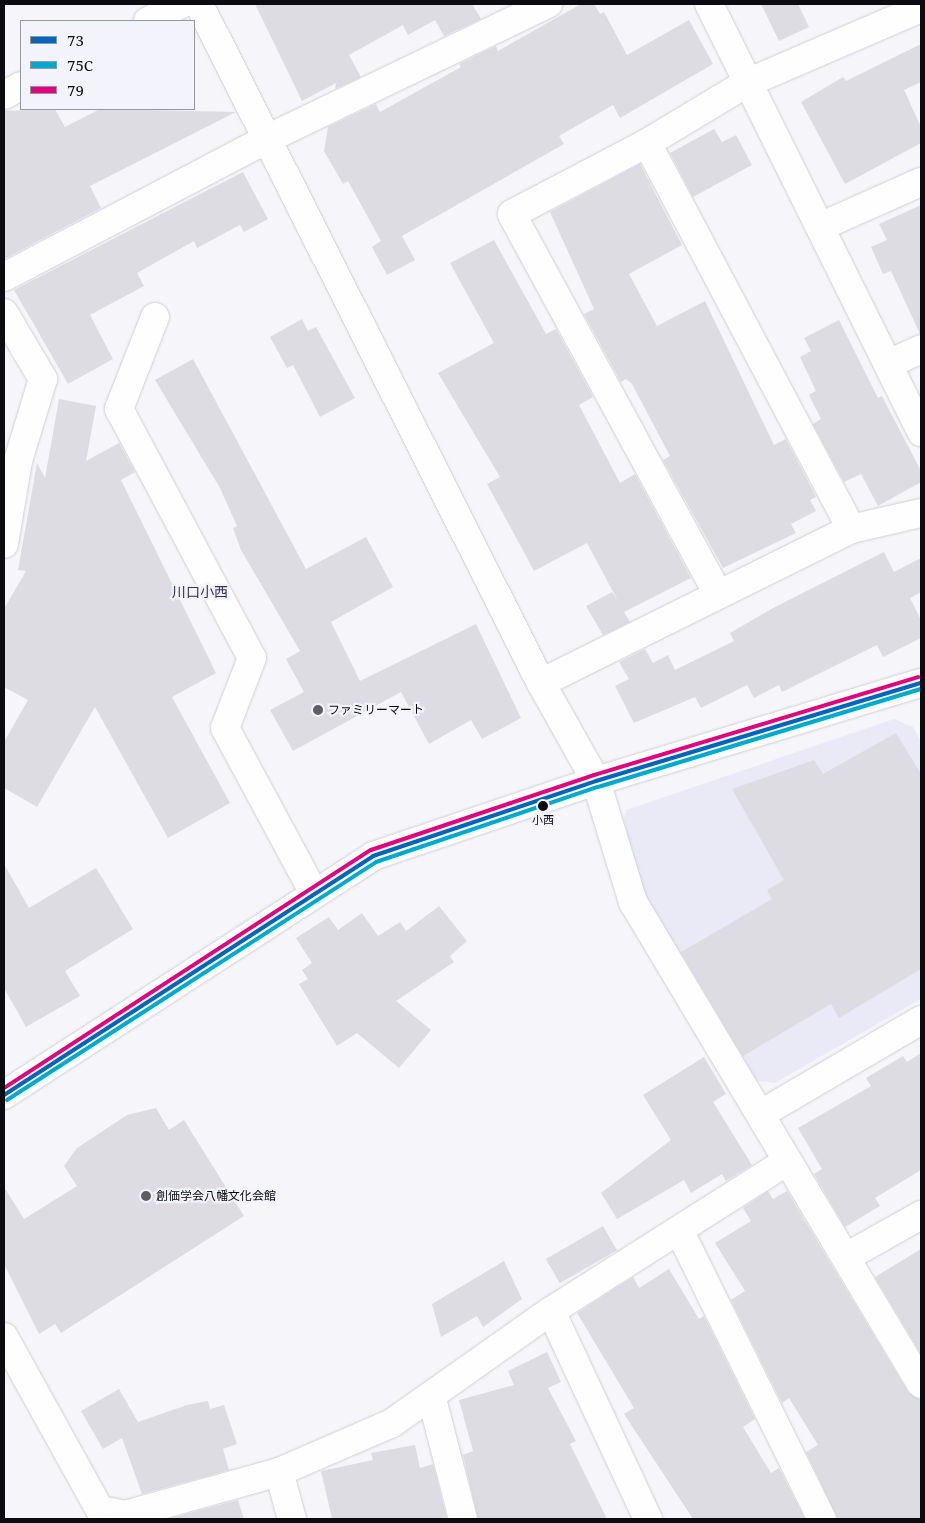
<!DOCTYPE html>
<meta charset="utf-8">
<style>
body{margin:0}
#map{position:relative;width:925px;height:1523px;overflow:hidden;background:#f5f5fa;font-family:"Noto Serif","Noto Sans JP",serif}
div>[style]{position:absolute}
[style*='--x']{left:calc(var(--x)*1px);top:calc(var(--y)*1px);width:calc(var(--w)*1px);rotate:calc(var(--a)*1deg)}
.built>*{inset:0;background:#e9eaf6}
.building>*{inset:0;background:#dcdce2;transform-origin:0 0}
.roads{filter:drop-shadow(0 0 1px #cfcfd5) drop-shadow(0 0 1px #cfcfd5)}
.street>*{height:28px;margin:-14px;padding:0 14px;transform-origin:14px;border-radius:14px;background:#fefefe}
.secondary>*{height:28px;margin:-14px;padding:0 14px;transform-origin:14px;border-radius:14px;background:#fefefe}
.primary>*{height:28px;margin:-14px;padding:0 14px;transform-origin:14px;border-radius:14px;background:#fefefe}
.bus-1>*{height:4px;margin:-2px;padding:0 2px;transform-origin:2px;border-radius:2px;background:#0065bd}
.bus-2>*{height:4px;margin:-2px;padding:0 2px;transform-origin:2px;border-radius:2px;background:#00a9ce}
.bus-3>*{height:4px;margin:-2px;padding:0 2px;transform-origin:2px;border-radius:2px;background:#e5007d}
.dots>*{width:14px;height:14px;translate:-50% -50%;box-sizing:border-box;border:2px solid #f3f3fc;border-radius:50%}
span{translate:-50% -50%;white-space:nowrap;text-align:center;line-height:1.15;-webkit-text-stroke:4.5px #f3f3fc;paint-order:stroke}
.bus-label{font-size:11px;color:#0b0b12}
.poi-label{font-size:12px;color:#0b0b12}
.left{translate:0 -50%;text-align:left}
.neighbourhood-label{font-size:14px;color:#332d68}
.frame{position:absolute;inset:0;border:5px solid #0b0b12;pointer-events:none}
.legend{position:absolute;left:20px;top:20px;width:175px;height:90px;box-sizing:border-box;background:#f3f3fc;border:1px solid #96969e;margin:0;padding:6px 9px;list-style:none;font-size:15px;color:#0b0b12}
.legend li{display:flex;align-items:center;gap:10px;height:25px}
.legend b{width:25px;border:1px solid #96969e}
</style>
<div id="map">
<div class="built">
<div style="clip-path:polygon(894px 719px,913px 727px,921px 742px,921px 999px,775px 1083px,752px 1080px,639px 895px,624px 818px,626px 810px)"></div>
</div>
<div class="building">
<div style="clip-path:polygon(255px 4px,472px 4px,481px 19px,444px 36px,435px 20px,408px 35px,403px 25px,349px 55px,361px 77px,335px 89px,336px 83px,302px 101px)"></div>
<div style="clip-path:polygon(581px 4px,594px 4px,600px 14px,604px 12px,627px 55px,689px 20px,713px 64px,620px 118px,613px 105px,559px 136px,564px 144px,402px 236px,415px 260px,387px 275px,372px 247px,381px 241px,348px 181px,343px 184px,324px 151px,328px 127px,376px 104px,380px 112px,461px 67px,459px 64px,496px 46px,498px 51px)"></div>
<div style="clip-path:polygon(761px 4px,798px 4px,809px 27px,779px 41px)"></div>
<div style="clip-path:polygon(921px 44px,921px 82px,904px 90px,921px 127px,921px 143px,845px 184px,801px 102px,843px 77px,846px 81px)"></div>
<div style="clip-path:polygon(55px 109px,65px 127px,100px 109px,236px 112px,90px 186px,101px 208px,4px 259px,4px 111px)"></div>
<div style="clip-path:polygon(714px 129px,722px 142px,736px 135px,752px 165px,693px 197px,670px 153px)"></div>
<div style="clip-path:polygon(640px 164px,682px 245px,629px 274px,657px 326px,705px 301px,774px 445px,786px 439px,816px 497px,810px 500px,816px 511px,791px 524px,796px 533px,723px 568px,663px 460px,670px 456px,632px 384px,626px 379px,621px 382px,584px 314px,594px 309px,550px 212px)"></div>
<div style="clip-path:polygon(243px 172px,268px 219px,244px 232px,240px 225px,197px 248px,194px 241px,137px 273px,144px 286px,90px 315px,113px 359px,68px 384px,14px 290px)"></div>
<div style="clip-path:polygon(921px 205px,921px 334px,920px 334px,891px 271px,883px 274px,871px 247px,887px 240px,879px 224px)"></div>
<div style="clip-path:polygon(494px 240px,546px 334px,556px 329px,593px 397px,579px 405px,620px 483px,635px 474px,691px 578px,624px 612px,630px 622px,603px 635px,586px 606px,612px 592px,618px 601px,587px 543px,534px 571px,487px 484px,500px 477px,438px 373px,494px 343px,450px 263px)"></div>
<div style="clip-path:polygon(302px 319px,308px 331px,316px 327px,355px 398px,320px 417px,293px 365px,287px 368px,270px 337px)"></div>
<div style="clip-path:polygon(839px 320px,878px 398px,882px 396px,921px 471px,921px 482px,878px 506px,861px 474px,844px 482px,813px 424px,821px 419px,809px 395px,816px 391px,800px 357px,811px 351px,804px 338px)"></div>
<div style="clip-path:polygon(193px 359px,306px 569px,366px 537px,393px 587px,331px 622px,360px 681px,476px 624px,521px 718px,482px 739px,471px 720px,429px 744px,401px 692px,293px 751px,270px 710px,304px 692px,286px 659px,300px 651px,241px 550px,233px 528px,237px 526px,220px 488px,155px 380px)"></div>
<div style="clip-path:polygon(59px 399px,96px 406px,86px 461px,119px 443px,135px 472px,121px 480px,216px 673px,172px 697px,230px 803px,168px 838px,95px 707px,37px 807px,4px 788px,4px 742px,28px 700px,4px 687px,4px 609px,26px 571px,18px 570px,37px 463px,45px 478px)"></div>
<div style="clip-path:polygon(884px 552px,894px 572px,921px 558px,921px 592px,910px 598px,921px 620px,921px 638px,883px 657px,877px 645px,782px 692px,779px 685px,754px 698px,747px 685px,701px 708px,695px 697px,634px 723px,615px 686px,629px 679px,619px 662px,645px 649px,653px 663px,668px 655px,675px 670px,734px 641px,730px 633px,775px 607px)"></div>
<div style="clip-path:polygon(896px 733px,921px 774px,921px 969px,839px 1018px,831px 1004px,743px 1056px,681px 952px,772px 899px,767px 890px,784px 880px,732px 789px,814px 760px,823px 774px)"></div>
<div style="clip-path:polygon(4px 864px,29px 908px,96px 868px,133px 929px,65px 971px,80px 996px,26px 1027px,4px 988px)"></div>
<div style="clip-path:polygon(439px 906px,467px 941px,450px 956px,454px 962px,396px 1001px,431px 1030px,399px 1068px,357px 1033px,337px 1046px,299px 984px,308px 979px,302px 970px,312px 963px,296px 938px,329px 917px,338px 930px,362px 913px,378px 936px,400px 922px,406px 931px)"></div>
<div style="clip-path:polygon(921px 1053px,921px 1170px,875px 1198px,880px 1206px,845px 1227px,814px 1174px,822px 1169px,798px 1128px,871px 1086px,866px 1078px,903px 1056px,907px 1062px)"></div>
<div style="clip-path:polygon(704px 1057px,726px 1094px,713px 1102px,752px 1165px,726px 1181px,722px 1174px,691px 1193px,684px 1180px,617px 1219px,601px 1193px,671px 1140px,643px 1095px)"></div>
<div style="clip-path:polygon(156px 1108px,169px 1130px,184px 1120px,244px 1216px,61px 1333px,55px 1324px,39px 1334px,4px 1264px,4px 1187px,24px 1219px,77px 1186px,64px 1166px,77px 1148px,127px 1115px)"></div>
<div style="clip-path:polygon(768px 1191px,773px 1199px,787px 1191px,908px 1392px,921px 1400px,921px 1519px,838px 1519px,806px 1452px,818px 1445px,789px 1398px,782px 1403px,731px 1300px,745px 1291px,715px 1243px,751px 1221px,743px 1208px)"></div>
<div style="left:603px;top:1226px;width:28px;height:66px;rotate:60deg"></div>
<div style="clip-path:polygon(921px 1249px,921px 1354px,875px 1277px)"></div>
<div style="clip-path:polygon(504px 1261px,522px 1299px,483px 1327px,477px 1316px,441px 1337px,432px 1304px)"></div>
<div style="clip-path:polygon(669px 1269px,699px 1319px,704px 1316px,755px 1419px,743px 1427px,771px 1473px,779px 1468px,805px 1519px,693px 1519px,624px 1414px,634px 1408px,577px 1313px,633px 1277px,639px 1288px)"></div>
<div style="clip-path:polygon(547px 1352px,561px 1382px,548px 1388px,576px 1441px,570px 1444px,607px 1519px,478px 1519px,463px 1455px,473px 1451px,459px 1400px,514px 1385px,508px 1371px)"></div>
<div style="clip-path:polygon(119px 1389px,138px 1422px,187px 1405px,208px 1401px,210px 1409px,224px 1405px,237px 1444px,223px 1449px,229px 1470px,142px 1494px,122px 1438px,103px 1449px,81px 1411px)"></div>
<div style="clip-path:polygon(415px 1445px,420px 1468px,433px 1464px,447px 1519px,332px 1519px,321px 1471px,373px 1460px,371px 1453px)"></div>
<div style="clip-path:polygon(238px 1500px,244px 1519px,168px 1519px)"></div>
</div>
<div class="roads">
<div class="street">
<div style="--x:709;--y:4;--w:478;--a:63.6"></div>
<div style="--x:148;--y:21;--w:38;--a:-27"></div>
<div style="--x:4;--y:95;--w:19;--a:-28"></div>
<div style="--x:647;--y:143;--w:437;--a:62.1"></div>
<div style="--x:822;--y:226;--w:108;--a:-24"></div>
<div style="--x:4;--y:277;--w:299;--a:-27.7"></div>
<div style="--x:269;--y:138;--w:310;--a:-25.7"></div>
<div style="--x:4;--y:313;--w:77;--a:59.4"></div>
<div style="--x:43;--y:379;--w:86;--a:107"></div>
<div style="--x:18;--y:461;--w:84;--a:99.6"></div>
<div style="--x:155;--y:317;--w:99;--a:111.4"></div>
<div style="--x:119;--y:409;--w:282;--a:61.9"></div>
<div style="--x:252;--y:658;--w:75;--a:111.1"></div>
<div style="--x:225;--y:728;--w:187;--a:61.7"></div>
<div style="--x:888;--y:364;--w:36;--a:-24"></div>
<div style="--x:718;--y:594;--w:432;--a:-118.5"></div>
<div style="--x:512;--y:214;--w:153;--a:-27.7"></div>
<div style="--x:647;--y:143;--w:117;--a:-31"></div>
<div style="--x:747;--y:83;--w:189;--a:-23.3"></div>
<div style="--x:541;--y:683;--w:346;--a:-26.4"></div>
<div style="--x:851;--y:529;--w:72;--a:-12.9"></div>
<div style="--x:596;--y:781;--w:127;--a:73"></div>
<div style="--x:633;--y:902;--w:561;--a:59.14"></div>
<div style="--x:761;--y:1114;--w:186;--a:-30.4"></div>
<div style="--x:679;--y:1230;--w:322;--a:63.7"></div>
<div style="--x:848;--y:1256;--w:84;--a:-29.3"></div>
<div style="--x:551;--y:1311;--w:230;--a:65"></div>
<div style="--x:4;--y:1337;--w:198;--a:61"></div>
<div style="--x:100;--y:1510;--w:25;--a:11"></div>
<div style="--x:125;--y:1515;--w:160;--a:-15.6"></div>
<div style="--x:279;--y:1472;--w:123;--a:-23.4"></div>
<div style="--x:392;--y:1423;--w:194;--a:-35.2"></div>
<div style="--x:551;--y:1311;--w:280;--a:-32.4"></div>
<div style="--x:432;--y:1399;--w:124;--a:75.5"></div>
<div style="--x:279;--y:1472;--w:49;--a:74.5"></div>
</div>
<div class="secondary">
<div style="--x:199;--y:4;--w:760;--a:63.27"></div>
<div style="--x:541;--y:683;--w:112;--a:60.7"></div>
</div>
<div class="primary">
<div style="--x:4;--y:1095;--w:440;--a:-32.9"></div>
<div style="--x:373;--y:856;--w:235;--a:-18.6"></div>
<div style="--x:596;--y:781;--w:339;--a:-16.8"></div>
</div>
</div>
<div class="bus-1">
<div style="--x:4;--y:1095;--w:440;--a:-32.9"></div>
<div style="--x:373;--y:856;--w:235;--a:-18.6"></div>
<div style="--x:596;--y:781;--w:339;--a:-16.8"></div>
</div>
<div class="bus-2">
<div style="--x:7;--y:1100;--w:439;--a:-32.8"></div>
<div style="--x:376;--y:862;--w:234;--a:-18.7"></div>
<div style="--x:598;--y:787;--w:338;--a:-16.9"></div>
</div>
<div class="bus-3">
<div style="--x:4;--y:1088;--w:437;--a:-33"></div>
<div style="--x:371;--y:850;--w:235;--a:-18.6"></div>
<div style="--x:594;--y:775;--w:339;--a:-16.8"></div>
</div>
<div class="dots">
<div style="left:318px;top:710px;background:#5d5d63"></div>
<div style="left:543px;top:806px;background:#0b0b12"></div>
<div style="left:146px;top:1196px;background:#5d5d63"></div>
</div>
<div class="bus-label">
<span style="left:543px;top:820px">小西</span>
</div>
<div class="poi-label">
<span class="left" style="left:328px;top:710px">ファミリーマート</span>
<span class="left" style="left:156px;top:1196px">創価学会八幡文化会館</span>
</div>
<div class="neighbourhood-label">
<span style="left:200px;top:592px">川口小西</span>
</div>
<div class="frame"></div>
<ul class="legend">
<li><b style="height:6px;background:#0065bd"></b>73</li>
<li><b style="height:6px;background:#00a9ce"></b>75C</li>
<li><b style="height:6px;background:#e5007d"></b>79</li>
</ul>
</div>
